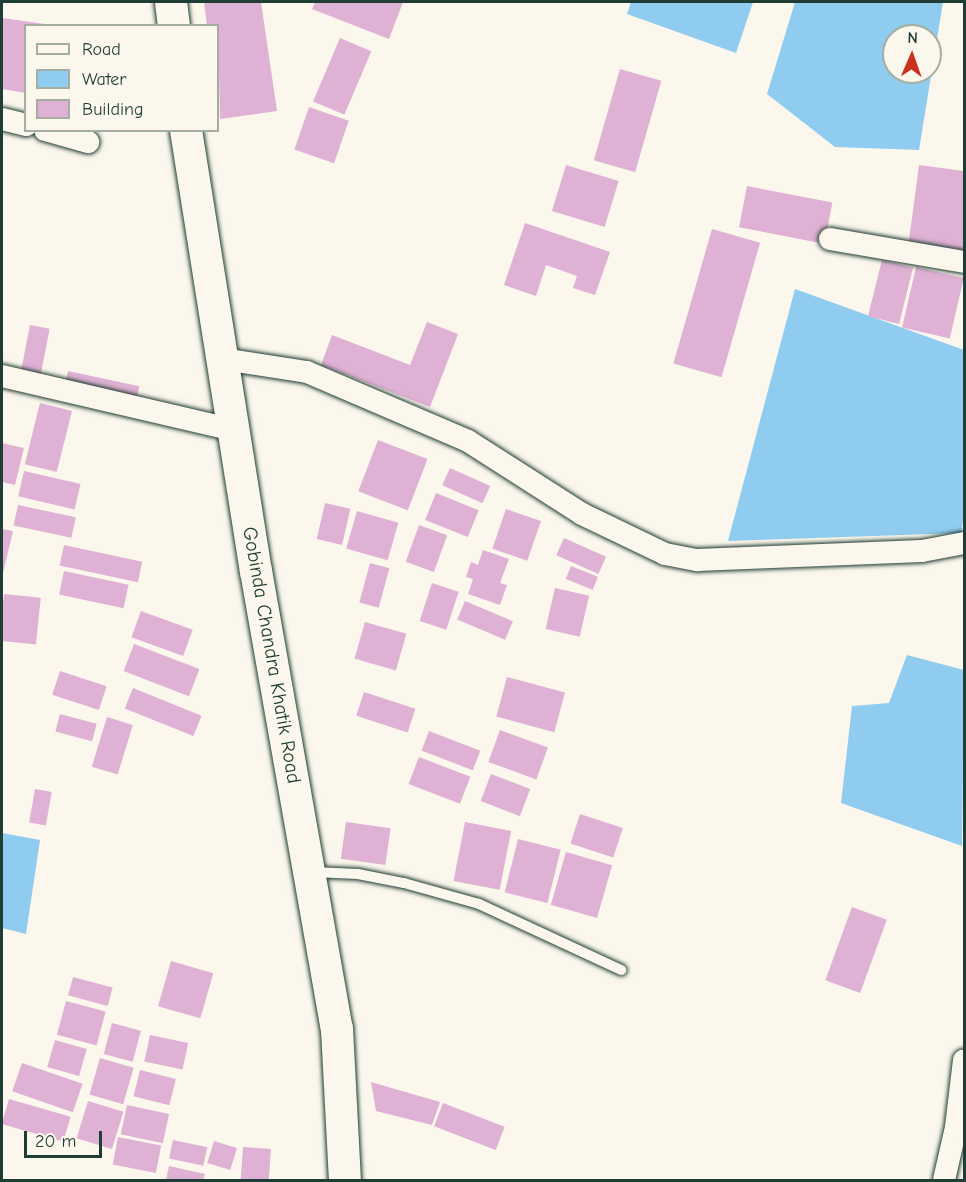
<!DOCTYPE html>
<style>
body{margin:0}
#map{position:relative;width:966px;height:1182px;overflow:hidden;background:#fbf7ec;font-family:"Comic Neue",sans-serif}
div>[style]{position:absolute}
[style*='--x']{left:calc(var(--x)*1px);top:calc(var(--y)*1px);width:calc(var(--w)*1px);rotate:calc(var(--a)*1deg)}
.water>*{inset:0;background:#90ccf0}
.building>*{inset:0;background:#dfb1d4;transform-origin:0 0}
.roads{filter:drop-shadow(0 0 2px #1f3d34) drop-shadow(0 0 2px #1f3d34)}
.service>*{height:10px;margin:-5px;padding:0 5px;transform-origin:5px;border-radius:5px;background:#fbf7ec}
.minor>*{height:22px;margin:-11px;padding:0 11px;transform-origin:11px;border-radius:11px;background:#fbf7ec}
.secondary>*{height:32px;margin:-16px;padding:0 16px;transform-origin:16px;border-radius:16px;background:#fbf7ec}
span{translate:-50% -50%;white-space:nowrap;text-align:center;line-height:1.15;-webkit-text-stroke:6px #fbf7ec;paint-order:stroke}
.street-label{font-size:20px;color:#1f3d34}
.frame{position:absolute;inset:0;border:3px solid #1f3d34;pointer-events:none}
.legend{position:absolute;left:24px;top:24px;width:195px;height:108px;box-sizing:border-box;background:#fbf7ec;border:2px solid #a3ada2;margin:0;padding:8px 10px;list-style:none;font-size:18px;color:#1f3d34}
.legend li{display:flex;align-items:center;gap:12px;height:30px}
.legend b{width:30px;border:2px solid #a3ada2}
.north{position:absolute;left:882px;top:24px;width:60px;height:60px;box-sizing:border-box;background:#fbf7ec;border:2px solid #a3ada2;border-radius:50%;rotate:2deg;font-size:16px;font-weight:700;line-height:24px;text-align:center;color:#1f3d34}
.north::after{content:'';display:block;margin:auto;width:21px;height:27px;background:#c8321e;clip-path:polygon(50% 0,100% 100%,50% 72%,0 100%)}
.scale{position:absolute;left:24px;top:1131px;width:78px;height:27px;box-sizing:border-box;border:3px solid #1f3d34;border-top:0;padding-left:8px;font-size:18px;line-height:21px;white-space:nowrap;color:#1f3d34;-webkit-text-stroke:4px #fbf7ec;paint-order:stroke}
</style>
<div id="map">
<div class="water">
<div style="clip-path:polygon(631px 2px,753px 2px,736px 53px,627px 14px)"></div>
<div style="clip-path:polygon(evenodd,795px 2px,943px 2px,919px 150px,835px 147px,767px 94px,795px 2px,894px 36px,930px 36px,930px 72px,894px 72px,894px 36px)"></div>
<div style="clip-path:polygon(795px 289px,964px 350px,964px 515px,961px 533px,728px 541px)"></div>
<div style="clip-path:polygon(907px 655px,964px 670px,962px 846px,841px 803px,852px 706px,889px 703px)"></div>
<div style="clip-path:polygon(2px 833px,40px 840px,26px 934px,2px 928px)"></div>
</div>
<div class="building">
<div style="clip-path:polygon(204px 2px,261px 2px,277px 111px,220px 119px,218px 26px,207px 26px)"></div>
<div style="clip-path:polygon(315px 2px,403px 2px,389px 39px,312px 9px)"></div>
<div style="clip-path:polygon(2px 18px,45px 24px,26px 26px,26px 93px,2px 89px)"></div>
<div style="left:340px;top:38px;width:34px;height:69px;rotate:23deg"></div>
<div style="left:620px;top:69px;width:43px;height:95px;rotate:16deg"></div>
<div style="left:309px;top:107px;width:42px;height:45px;rotate:19deg"></div>
<div style="left:566px;top:165px;width:55px;height:48px;rotate:17deg"></div>
<div style="clip-path:polygon(919px 165px,964px 171px,964px 256px,908px 248px)"></div>
<div style="left:747px;top:186px;width:87px;height:42px;rotate:11deg"></div>
<div style="clip-path:polygon(525px 223px,610px 252px,595px 295px,573px 288px,577px 276px,546px 265px,536px 296px,504px 285px)"></div>
<div style="left:712px;top:229px;width:50px;height:140px;rotate:16deg"></div>
<div style="left:882px;top:260px;width:32px;height:58px;rotate:14deg"></div>
<div style="left:916px;top:267px;width:49px;height:62px;rotate:13deg"></div>
<div style="clip-path:polygon(427px 322px,458px 334px,430px 407px,321px 365px,332px 335px,410px 365px)"></div>
<div style="left:30px;top:325px;width:20px;height:53px;rotate:11deg"></div>
<div style="left:68px;top:371px;width:73px;height:17px;rotate:12deg"></div>
<div style="left:40px;top:403px;width:33px;height:63px;rotate:14deg"></div>
<div style="left:378px;top:440px;width:53px;height:55px;rotate:21deg"></div>
<div style="clip-path:polygon(2px 443px,24px 448px,15px 485px,2px 482px)"></div>
<div style="left:450px;top:468px;width:44px;height:19px;rotate:24deg"></div>
<div style="left:24px;top:471px;width:58px;height:26px;rotate:13deg"></div>
<div style="left:436px;top:493px;width:46px;height:29px;rotate:22deg"></div>
<div style="left:325px;top:503px;width:26px;height:37px;rotate:13deg"></div>
<div style="left:18px;top:505px;width:59px;height:21px;rotate:12deg"></div>
<div style="left:506px;top:509px;width:37px;height:42px;rotate:19deg"></div>
<div style="left:357px;top:511px;width:43px;height:39px;rotate:16deg"></div>
<div style="left:419px;top:525px;width:30px;height:39px;rotate:20deg"></div>
<div style="clip-path:polygon(2px 529px,13px 531px,2px 577px)"></div>
<div style="left:564px;top:538px;width:46px;height:19px;rotate:24deg"></div>
<div style="left:64px;top:545px;width:80px;height:21px;rotate:12deg"></div>
<div style="clip-path:polygon(483px 550px,509px 559px,500px 583px,507px 585px,500px 605px,468px 594px,473px 579px,466px 577px,471px 562px,478px 565px)"></div>
<div style="left:370px;top:563px;width:20px;height:41px;rotate:15deg"></div>
<div style="left:571px;top:566px;width:29px;height:14px;rotate:22deg"></div>
<div style="left:64px;top:571px;width:66px;height:24px;rotate:12deg"></div>
<div style="left:432px;top:583px;width:28px;height:40px;rotate:18deg"></div>
<div style="left:555px;top:588px;width:35px;height:42px;rotate:13deg"></div>
<div style="left:4px;top:594px;width:37px;height:47px;rotate:6deg"></div>
<div style="left:465px;top:601px;width:52px;height:20px;rotate:23deg"></div>
<div style="left:141px;top:611px;width:55px;height:28px;rotate:20deg"></div>
<div style="left:365px;top:622px;width:43px;height:38px;rotate:16deg"></div>
<div style="left:134px;top:644px;width:70px;height:29px;rotate:21deg"></div>
<div style="left:60px;top:671px;width:49px;height:25px;rotate:18deg"></div>
<div style="left:507px;top:677px;width:60px;height:41px;rotate:15deg"></div>
<div style="left:133px;top:688px;width:74px;height:22px;rotate:22deg"></div>
<div style="left:364px;top:692px;width:54px;height:25px;rotate:18deg"></div>
<div style="left:60px;top:714px;width:38px;height:18px;rotate:15deg"></div>
<div style="left:107px;top:717px;width:27px;height:52px;rotate:17deg"></div>
<div style="left:500px;top:730px;width:51px;height:34px;rotate:20deg"></div>
<div style="left:429px;top:731px;width:55px;height:21px;rotate:21deg"></div>
<div style="left:419px;top:757px;width:55px;height:29px;rotate:21deg"></div>
<div style="left:491px;top:774px;width:42px;height:29px;rotate:21deg"></div>
<div style="left:35px;top:789px;width:17px;height:34px;rotate:10deg"></div>
<div style="left:580px;top:814px;width:45px;height:31px;rotate:18deg"></div>
<div style="left:346px;top:822px;width:45px;height:37px;rotate:8deg"></div>
<div style="left:465px;top:822px;width:47px;height:60px;rotate:11deg"></div>
<div style="left:518px;top:839px;width:44px;height:55px;rotate:14deg"></div>
<div style="left:566px;top:852px;width:48px;height:55px;rotate:16deg"></div>
<div style="left:852px;top:907px;width:37px;height:78px;rotate:20deg"></div>
<div style="left:171px;top:961px;width:44px;height:47px;rotate:16deg"></div>
<div style="left:73px;top:977px;width:41px;height:19px;rotate:15deg"></div>
<div style="left:66px;top:1001px;width:41px;height:35px;rotate:15deg"></div>
<div style="left:112px;top:1023px;width:30px;height:32px;rotate:15deg"></div>
<div style="left:150px;top:1035px;width:39px;height:27px;rotate:12deg"></div>
<div style="left:55px;top:1040px;width:33px;height:28px;rotate:16deg"></div>
<div style="left:100px;top:1058px;width:35px;height:38px;rotate:16deg"></div>
<div style="left:22px;top:1063px;width:64px;height:30px;rotate:19deg"></div>
<div style="left:140px;top:1070px;width:37px;height:27px;rotate:14deg"></div>
<div style="clip-path:polygon(371px 1082px,440px 1102px,432px 1125px,376px 1111px)"></div>
<div style="left:9px;top:1099px;width:64px;height:26px;rotate:16deg"></div>
<div style="left:88px;top:1101px;width:37px;height:39px;rotate:17deg"></div>
<div style="left:443px;top:1103px;width:66px;height:25px;rotate:21deg"></div>
<div style="left:127px;top:1105px;width:43px;height:30px;rotate:12deg"></div>
<div style="left:118px;top:1137px;width:44px;height:28px;rotate:11deg"></div>
<div style="left:173px;top:1140px;width:35px;height:19px;rotate:12deg"></div>
<div style="left:214px;top:1141px;width:24px;height:23px;rotate:17deg"></div>
<div style="left:243px;top:1147px;width:28px;height:33px;rotate:4deg"></div>
<div style="clip-path:polygon(169px 1166px,205px 1174px,203px 1180px,166px 1180px)"></div>
</div>
<div class="roads">
<div class="service">
<div style="--x:313;--y:872;--w:45;--a:2.5"></div>
<div style="--x:358;--y:874;--w:47;--a:11.1"></div>
<div style="--x:404;--y:883;--w:78;--a:15.6"></div>
<div style="--x:479;--y:904;--w:157;--a:24.9"></div>
</div>
<div class="minor">
<div style="--x:2;--y:119;--w:25;--a:14"></div>
<div style="--x:45;--y:130;--w:45;--a:15.6"></div>
<div style="--x:830;--y:239;--w:136;--a:9.7"></div>
<div style="--x:223;--y:359;--w:85;--a:8.8"></div>
<div style="--x:307;--y:372;--w:175;--a:23.2"></div>
<div style="--x:468;--y:441;--w:135;--a:32.6"></div>
<div style="--x:582;--y:514;--w:92;--a:25.7"></div>
<div style="--x:665;--y:554;--w:33;--a:11"></div>
<div style="--x:697;--y:560;--w:225;--a:-2.3"></div>
<div style="--x:922;--y:551;--w:43;--a:-10.8"></div>
<div style="--x:2;--y:376;--w:238;--a:13.1"></div>
<div style="--x:944;--y:1180;--w:54;--a:-77.2"></div>
<div style="--x:956;--y:1127;--w:67;--a:-83.2"></div>
</div>
<div class="secondary">
<div style="--x:171;--y:2;--w:24;--a:83"></div>
<div style="--x:186;--y:130;--w:447;--a:81"></div>
<div style="--x:256;--y:571;--w:465;--a:80"></div>
<div style="--x:337;--y:1029;--w:151;--a:87"></div>
</div>
</div>
<div class="street-label">
<span style="left:272px;top:655px;rotate:80deg">Gobinda Chandra Khatik Road</span>
</div>
<div class="frame"></div>
<ul class="legend">
<li><b style="height:8px;background:#fbf7ec"></b>Road</li>
<li><b style="height:16px;background:#90ccf0"></b>Water</li>
<li><b style="height:16px;background:#dfb1d4"></b>Building</li>
</ul>
<div class="north">N</div>
<div class="scale">20 m</div>
</div>
